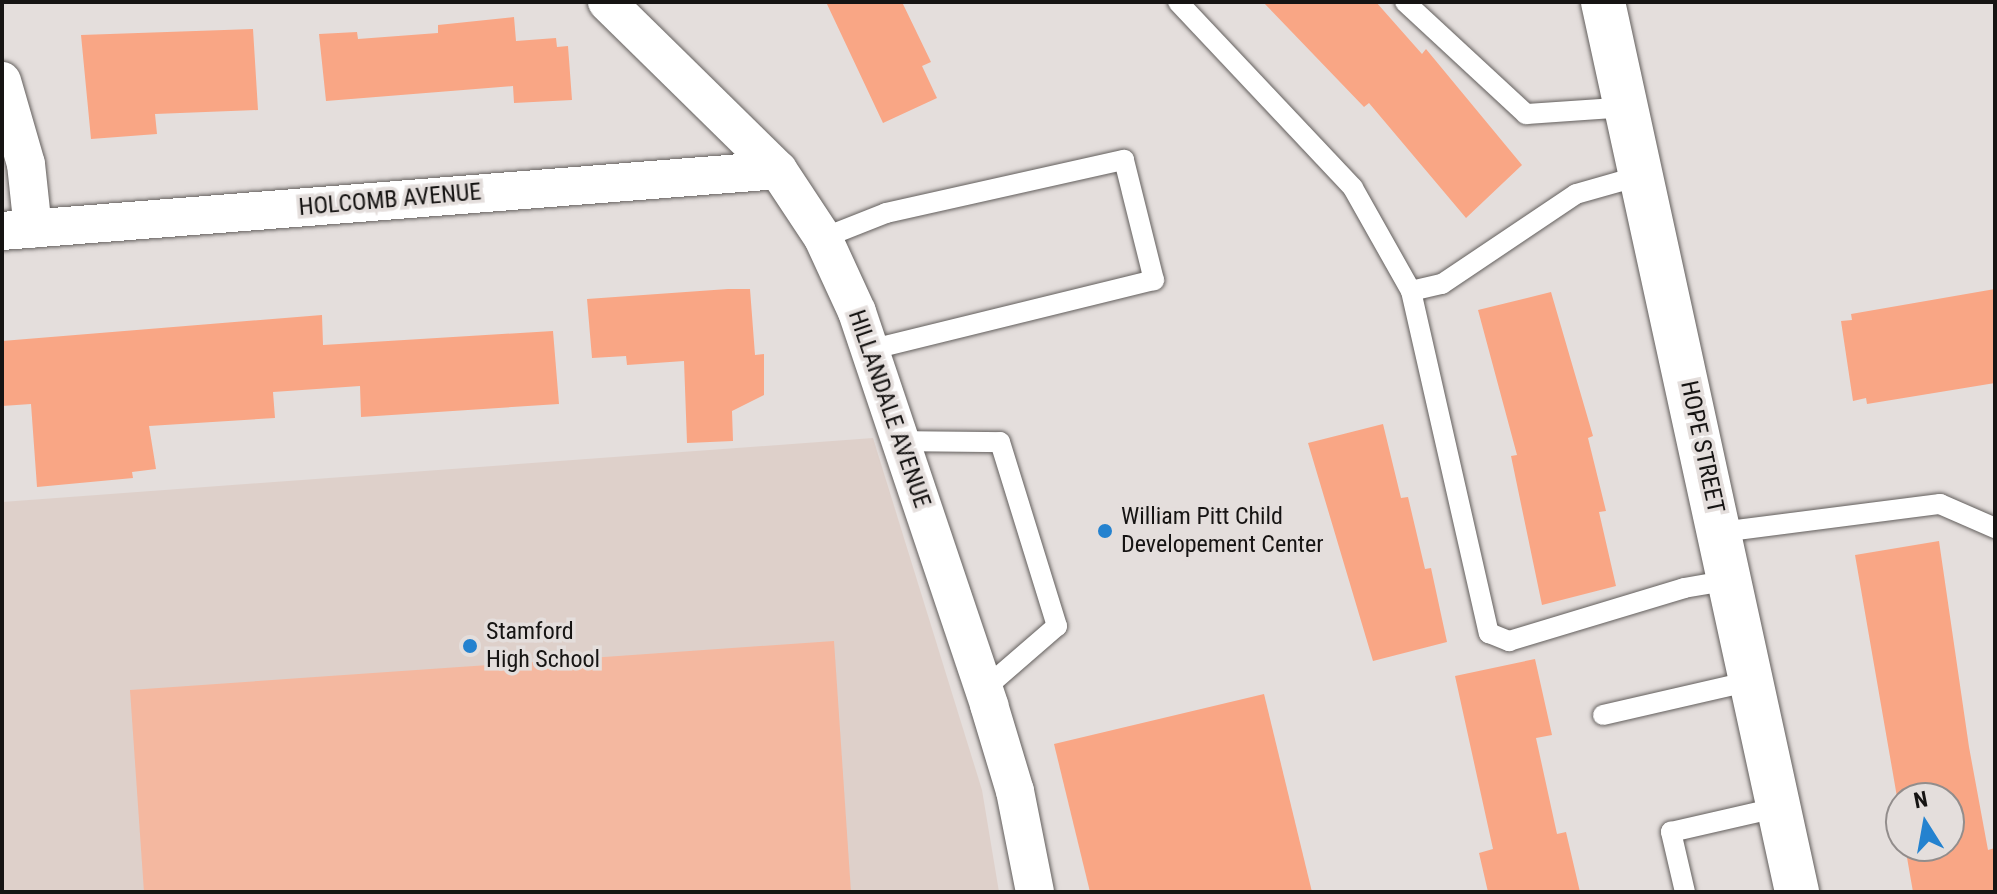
<!DOCTYPE html>
<style>
body{margin:0}
#map{position:relative;width:1997px;height:894px;overflow:hidden;background:#e4dedc;font-family:"Roboto Condensed",sans-serif}
div>[style]{position:absolute}
[style*='--x']{left:calc(var(--x)*1px);top:calc(var(--y)*1px);width:calc(var(--w)*1px);rotate:calc(var(--a)*1deg)}
.built>*{inset:0;background:#ded0ca}
.green>*{inset:0;background:#f4b8a0}
.building>*{inset:0;background:#f9a685}
.roads{filter:drop-shadow(0 0 2px #635f5d) drop-shadow(0 0 2px #635f5d)}
.service>*{height:20px;margin:-10px;padding:0 10px;transform-origin:10px;border-radius:10px;background:#fff}
.minor>*{height:38px;margin:-19px;padding:0 19px;transform-origin:19px;border-radius:19px;background:#fff}
.secondary>*{height:44px;margin:-22px;padding:0 22px;transform-origin:22px;border-radius:22px;background:#fff}
.dots>*{width:22px;height:22px;translate:-50% -50%;box-sizing:border-box;border:4px solid #e4dedc;border-radius:50%}
span{translate:-50% -50%;white-space:nowrap;text-align:center;line-height:1.15;-webkit-text-stroke:7px #e4dedc;paint-order:stroke}
.street-label{font-size:24px;color:#161413}
.poi-label{font-size:24px;color:#161413}
.left{translate:0 -50%;text-align:left}
.frame{position:absolute;inset:0;border:4px solid #161413;pointer-events:none}
.north{position:absolute;left:1885px;top:782px;width:80px;height:80px;box-sizing:border-box;background:#e4dedc;border:2px solid #928d8c;border-radius:50%;rotate:349deg;font-size:22px;font-weight:700;line-height:32px;text-align:center;color:#161413}
.north::after{content:'';display:block;margin:auto;width:28px;height:36px;background:#2482cf;clip-path:polygon(50% 0,100% 100%,50% 72%,0 100%)}
</style>
<div id="map">
<div class="built">
<div style="clip-path:polygon(873px 438px,982px 790px,999px 892px,2px 892px,2px 502px)"></div>
</div>
<div class="green">
<div style="clip-path:polygon(834px 641px,851px 892px,144px 892px,130px 690px)"></div>
</div>
<div class="building">
<div style="clip-path:polygon(826px 2px,902px 2px,931px 62px,922px 66px,937px 98px,883px 123px)"></div>
<div style="clip-path:polygon(1263px 2px,1376px 2px,1422px 54px,1426px 49px,1522px 165px,1466px 218px,1369px 103px,1364px 107px)"></div>
<div style="clip-path:polygon(514px 17px,516px 41px,556px 38px,557px 47px,568px 46px,572px 100px,514px 103px,513px 86px,326px 101px,319px 34px,357px 32px,358px 39px,438px 33px,438px 25px)"></div>
<div style="clip-path:polygon(253px 29px,258px 110px,155px 114px,157px 134px,91px 139px,81px 35px)"></div>
<div style="clip-path:polygon(728px 289px,750px 289px,755px 355px,764px 354px,764px 395px,732px 411px,733px 441px,687px 443px,684px 361px,627px 365px,626px 356px,592px 358px,587px 299px)"></div>
<div style="clip-path:polygon(1995px 289px,1995px 383px,1867px 404px,1866px 398px,1853px 401px,1841px 321px,1852px 320px,1851px 314px)"></div>
<div style="clip-path:polygon(1551px 292px,1593px 436px,1588px 438px,1606px 511px,1599px 512px,1616px 586px,1542px 605px,1511px 456px,1517px 455px,1478px 310px)"></div>
<div style="clip-path:polygon(322px 315px,323px 345px,553px 331px,559px 404px,361px 417px,360px 386px,273px 392px,275px 418px,149px 426px,156px 469px,132px 472px,133px 478px,37px 487px,31px 404px,2px 406px,2px 341px)"></div>
<div style="clip-path:polygon(1383px 424px,1401px 498px,1408px 497px,1425px 569px,1431px 568px,1447px 642px,1373px 661px,1308px 443px)"></div>
<div style="clip-path:polygon(1939px 541px,1969px 747px,1988px 850px,1995px 848px,1995px 892px,1913px 892px,1905px 846px,1949px 846px,1949px 798px,1901px 798px,1901px 820px,1855px 555px)"></div>
<div style="clip-path:polygon(1535px 659px,1552px 735px,1536px 738px,1557px 834px,1566px 832px,1580px 892px,1488px 892px,1479px 853px,1493px 849px,1455px 676px)"></div>
<div style="clip-path:polygon(1264px 694px,1312px 892px,1090px 892px,1054px 744px)"></div>
</div>
<div class="roads">
<div class="service">
<div style="--x:1178;--y:2;--w:255;--a:46.7"></div>
<div style="--x:1353;--y:188;--w:118;--a:60.6"></div>
<div style="--x:1411;--y:291;--w:32;--a:-13"></div>
<div style="--x:1442;--y:284;--w:161;--a:-33.9"></div>
<div style="--x:1576;--y:194;--w:70;--a:-15.8"></div>
<div style="--x:1405;--y:2;--w:165;--a:42.8"></div>
<div style="--x:1526;--y:114;--w:102;--a:-3.9"></div>
<div style="--x:823;--y:238;--w:68;--a:-21.6"></div>
<div style="--x:886;--y:213;--w:244;--a:-12.6"></div>
<div style="--x:1124;--y:160;--w:124;--a:76"></div>
<div style="--x:1154;--y:280;--w:293;--a:166.2"></div>
<div style="--x:1411;--y:291;--w:351;--a:77.2"></div>
<div style="--x:1489;--y:633;--w:22;--a:22"></div>
<div style="--x:1509;--y:641;--w:183;--a:-16.8"></div>
<div style="--x:1684;--y:588;--w:48;--a:-9.7"></div>
<div style="--x:900;--y:441;--w:100;--a:0.6"></div>
<div style="--x:1000;--y:442;--w:193;--a:72.8"></div>
<div style="--x:1057;--y:626;--w:98;--a:139.1"></div>
<div style="--x:1721;--y:532;--w:221;--a:-7.3"></div>
<div style="--x:1940;--y:504;--w:60;--a:23.6"></div>
<div style="--x:1603;--y:715;--w:153;--a:-12.9"></div>
<div style="--x:1685;--y:892;--w:62;--a:-103.1"></div>
<div style="--x:1671;--y:832;--w:112;--a:-12.9"></div>
</div>
<div class="minor">
<div style="--x:607;--y:2;--w:240;--a:44.5"></div>
<div style="--x:778;--y:170;--w:82;--a:56.5"></div>
<div style="--x:823;--y:238;--w:81;--a:65.3"></div>
<div style="--x:857;--y:312;--w:415;--a:71.4"></div>
<div style="--x:989;--y:705;--w:90;--a:73.2"></div>
<div style="--x:1015;--y:791;--w:103;--a:78.8"></div>
<div style="--x:2;--y:81;--w:86;--a:73.9"></div>
<div style="--x:26;--y:164;--w:65;--a:83.9"></div>
<div style="--x:2;--y:231;--w:778;--a:-4.49"></div>
</div>
<div class="secondary">
<div style="--x:1603;--y:2;--w:911;--a:77.7"></div>
</div>
</div>
<div class="dots">
<div style="left:1105px;top:531px;background:#2482cf"></div>
<div style="left:470px;top:646px;background:#2482cf"></div>
</div>
<div class="street-label">
<span style="left:390px;top:200px;rotate:-5deg">HOLCOMB AVENUE</span>
<span style="left:889px;top:409px;rotate:71deg">HILLANDALE AVENUE</span>
<span style="left:1702px;top:447px;rotate:78deg">HOPE STREET</span>
</div>
<div class="poi-label">
<span class="left" style="left:1121px;top:531px">William Pitt Child<br>Developement Center</span>
<span class="left" style="left:486px;top:646px">Stamford<br>High School</span>
</div>
<div class="frame"></div>
<div class="north">N</div>
</div>
